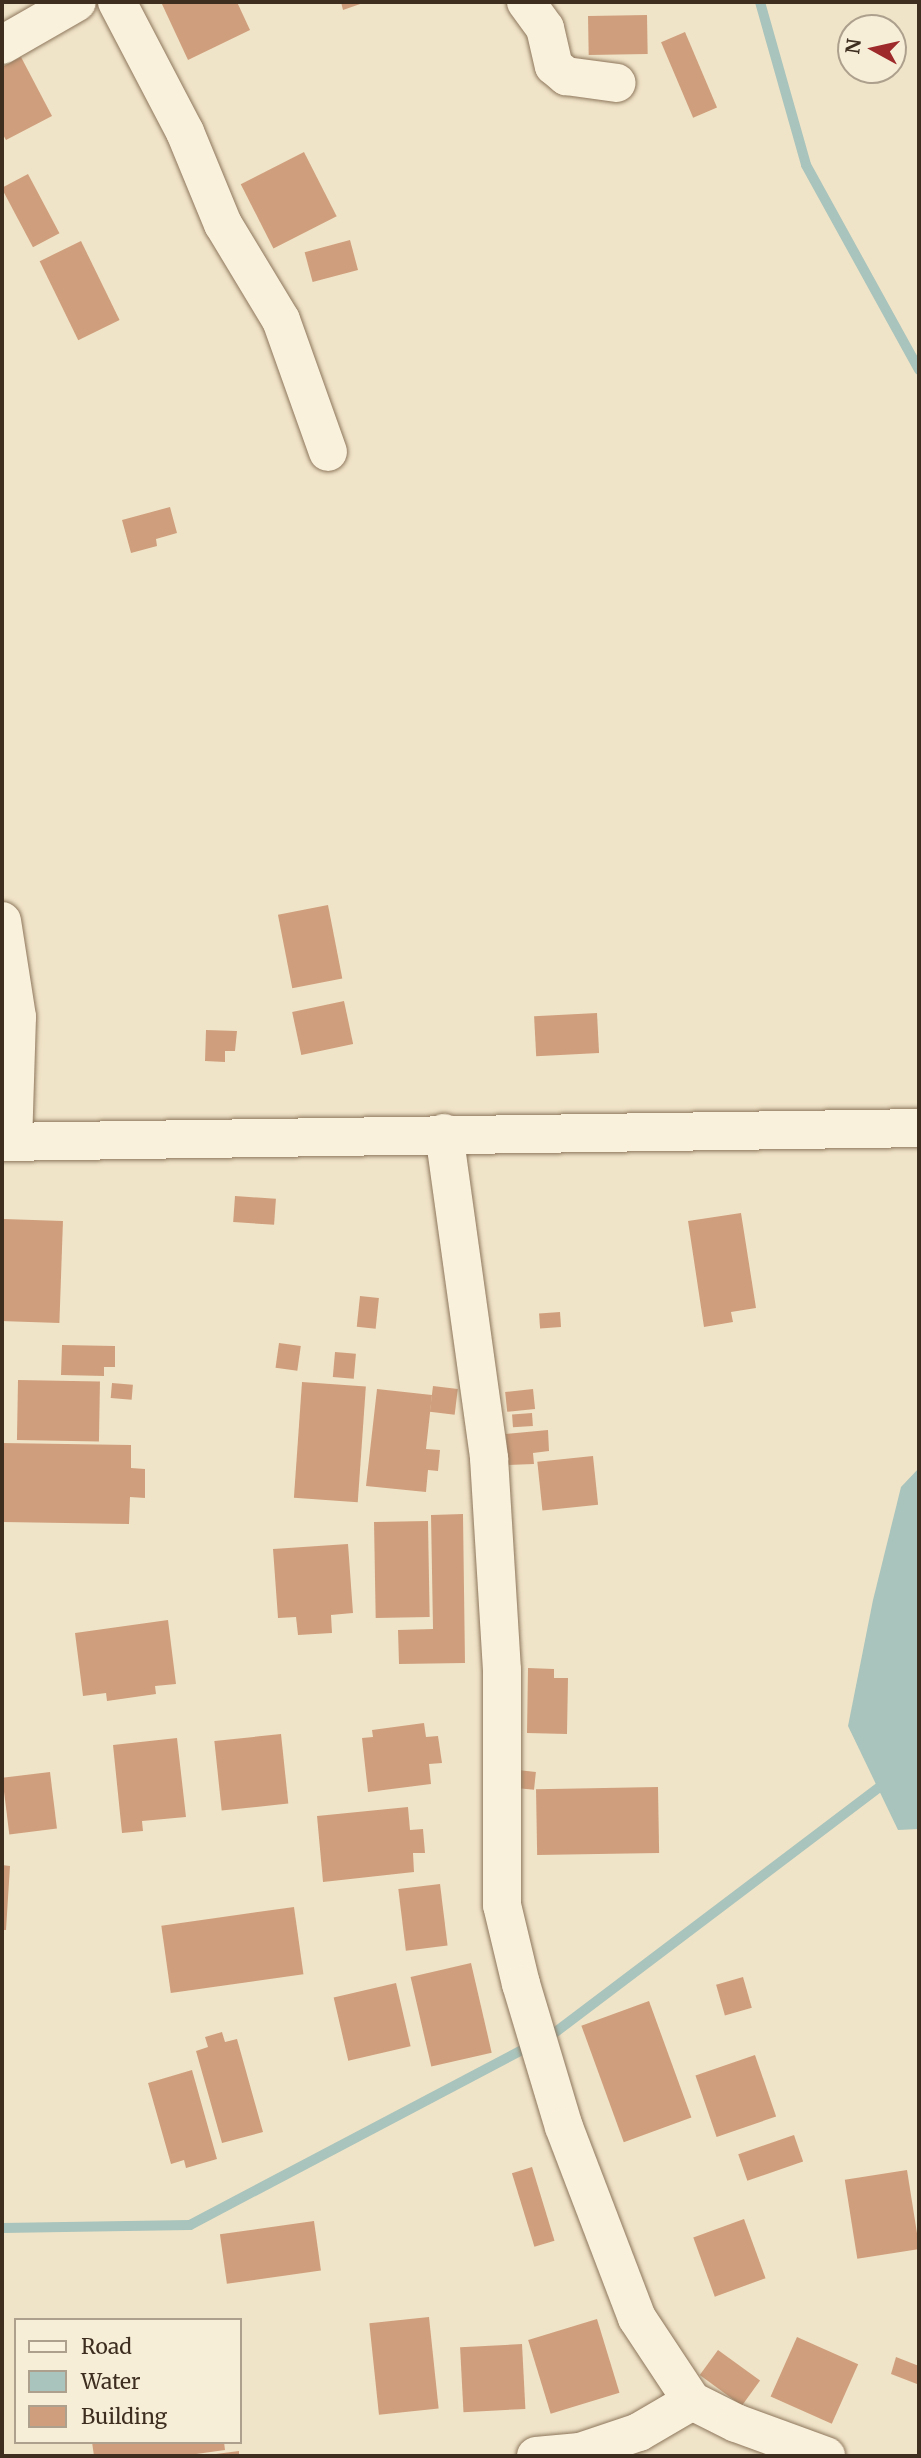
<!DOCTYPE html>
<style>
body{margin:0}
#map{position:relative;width:921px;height:2458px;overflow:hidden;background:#f0e4c8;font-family:Merriweather,serif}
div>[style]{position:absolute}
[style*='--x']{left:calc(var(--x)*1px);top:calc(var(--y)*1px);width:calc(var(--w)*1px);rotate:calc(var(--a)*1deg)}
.water>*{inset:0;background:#a9c4bc}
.stream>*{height:10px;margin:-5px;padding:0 5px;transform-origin:5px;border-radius:5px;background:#a9c4bc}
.building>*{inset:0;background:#cf9f7d;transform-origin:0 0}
.roads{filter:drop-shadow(0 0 2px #8d765c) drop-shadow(0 0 2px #8d765c)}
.minor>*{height:38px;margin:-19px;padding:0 19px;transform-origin:19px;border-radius:19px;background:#faf1dc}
.secondary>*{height:38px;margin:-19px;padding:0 19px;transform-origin:19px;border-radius:19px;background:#faf1dc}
span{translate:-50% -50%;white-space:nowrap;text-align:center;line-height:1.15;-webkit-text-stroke:5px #f7eed8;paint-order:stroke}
.frame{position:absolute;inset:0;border:4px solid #3d2e20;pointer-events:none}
.legend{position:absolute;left:14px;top:2318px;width:228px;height:126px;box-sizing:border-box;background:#f7eed8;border:2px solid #ada18e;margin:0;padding:9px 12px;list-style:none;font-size:21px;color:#3d2e20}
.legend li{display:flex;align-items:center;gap:14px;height:35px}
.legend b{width:35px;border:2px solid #ada18e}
.north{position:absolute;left:837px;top:14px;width:70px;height:70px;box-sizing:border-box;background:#f7eed8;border:2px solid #ada18e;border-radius:50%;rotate:278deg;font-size:19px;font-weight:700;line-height:28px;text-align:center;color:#3d2e20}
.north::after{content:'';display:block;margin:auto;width:24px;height:32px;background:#9e2a2b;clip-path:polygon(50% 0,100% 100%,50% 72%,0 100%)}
</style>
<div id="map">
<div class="water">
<div style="clip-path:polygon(919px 1468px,919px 1829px,898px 1830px,848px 1726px,873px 1600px,901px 1487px)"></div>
</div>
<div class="stream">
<div style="--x:760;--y:2;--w:169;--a:74.2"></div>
<div style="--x:806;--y:165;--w:234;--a:61.1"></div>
<div style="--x:2;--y:2228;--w:188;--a:-0.9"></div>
<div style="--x:190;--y:2225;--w:410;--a:-27.8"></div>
<div style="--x:553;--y:2034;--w:421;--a:-37.1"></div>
</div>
<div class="building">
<div style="clip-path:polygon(161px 2px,237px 2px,250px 30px,188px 60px)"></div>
<div style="clip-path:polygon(341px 2px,366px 2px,343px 10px)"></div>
<div style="left:647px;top:15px;width:39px;height:59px;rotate:89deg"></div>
<div style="left:685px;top:32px;width:82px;height:26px;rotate:67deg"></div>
<div style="clip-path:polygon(21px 57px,52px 116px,6px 140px,2px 133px,2px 67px)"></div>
<div style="left:304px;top:152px;width:72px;height:71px;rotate:63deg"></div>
<div style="left:28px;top:174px;width:67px;height:30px;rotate:62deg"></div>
<div style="left:350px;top:240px;width:31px;height:47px;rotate:75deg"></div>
<div style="left:81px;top:241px;width:88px;height:46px;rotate:64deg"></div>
<div style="clip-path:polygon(170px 507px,177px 533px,156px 539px,157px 546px,131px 553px,122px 520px)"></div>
<div style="left:328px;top:905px;width:75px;height:51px;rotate:79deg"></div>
<div style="left:344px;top:1001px;width:44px;height:53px;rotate:78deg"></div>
<div style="left:597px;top:1013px;width:40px;height:63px;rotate:87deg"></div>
<div style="clip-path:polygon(206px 1030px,237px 1031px,235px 1051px,225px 1051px,225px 1062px,205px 1061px)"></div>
<div style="left:235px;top:1196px;width:41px;height:26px;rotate:4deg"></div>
<div style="clip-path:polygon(741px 1213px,756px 1308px,731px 1312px,733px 1322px,704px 1327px,688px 1221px)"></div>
<div style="left:4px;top:1219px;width:59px;height:102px;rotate:2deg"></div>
<div style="left:360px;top:1296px;width:19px;height:31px;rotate:6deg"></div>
<div style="left:560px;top:1312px;width:15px;height:21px;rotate:86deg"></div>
<div style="left:279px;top:1343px;width:22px;height:25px;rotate:8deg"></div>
<div style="clip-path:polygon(62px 1345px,115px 1346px,115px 1367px,104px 1367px,104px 1376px,61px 1375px)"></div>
<div style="left:335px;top:1352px;width:21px;height:25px;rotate:5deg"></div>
<div style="left:18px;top:1380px;width:82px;height:60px;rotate:1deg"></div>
<div style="left:302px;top:1382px;width:64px;height:116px;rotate:4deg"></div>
<div style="left:112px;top:1383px;width:21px;height:15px;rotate:5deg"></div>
<div style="left:433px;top:1386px;width:25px;height:26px;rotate:7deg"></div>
<div style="clip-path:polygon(377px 1389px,432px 1395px,426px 1449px,440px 1450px,438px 1471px,428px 1470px,426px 1492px,366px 1486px)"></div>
<div style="left:533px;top:1389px;width:20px;height:28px;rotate:84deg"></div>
<div style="left:532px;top:1413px;width:13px;height:20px;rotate:86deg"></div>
<div style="clip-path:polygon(548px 1430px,549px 1451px,533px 1453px,534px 1464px,508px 1465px,506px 1434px)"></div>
<div style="clip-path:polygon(2px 1443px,131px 1445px,131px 1468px,145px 1469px,145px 1498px,130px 1497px,129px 1524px,2px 1522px)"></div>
<div style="left:593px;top:1456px;width:49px;height:56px;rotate:84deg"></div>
<div style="clip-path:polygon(463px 1514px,465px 1663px,399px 1664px,398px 1630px,433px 1629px,431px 1515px)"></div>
<div style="left:428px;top:1521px;width:96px;height:54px;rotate:89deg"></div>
<div style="clip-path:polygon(348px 1544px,353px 1613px,331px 1615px,332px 1633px,298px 1635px,296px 1617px,278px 1618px,273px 1549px)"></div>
<div style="clip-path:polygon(168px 1620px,176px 1684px,155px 1686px,156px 1694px,107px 1701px,106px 1693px,83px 1696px,75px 1633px)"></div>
<div style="clip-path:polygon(528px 1668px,554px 1669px,554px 1678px,568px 1678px,567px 1734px,527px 1733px)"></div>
<div style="clip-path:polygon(424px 1723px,426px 1737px,438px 1736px,442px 1763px,429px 1764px,431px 1784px,368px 1792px,362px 1738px,373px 1737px,372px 1730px)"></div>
<div style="left:281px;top:1734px;width:70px;height:67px;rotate:84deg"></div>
<div style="clip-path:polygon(177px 1738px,186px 1817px,142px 1821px,143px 1831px,122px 1833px,113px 1745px)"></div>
<div style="left:518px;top:1770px;width:18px;height:18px;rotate:6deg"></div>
<div style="left:50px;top:1772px;width:57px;height:48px;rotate:83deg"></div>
<div style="left:658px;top:1787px;width:66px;height:122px;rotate:89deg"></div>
<div style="clip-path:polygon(408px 1807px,410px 1830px,423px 1829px,425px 1853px,413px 1853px,414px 1872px,323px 1882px,317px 1816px)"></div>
<div style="clip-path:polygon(2px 1865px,10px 1866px,6px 1930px,2px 1930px)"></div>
<div style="left:440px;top:1884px;width:62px;height:42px;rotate:83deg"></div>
<div style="left:294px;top:1907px;width:68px;height:134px;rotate:82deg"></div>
<div style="left:471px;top:1963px;width:92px;height:62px;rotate:77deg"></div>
<div style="left:743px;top:1977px;width:32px;height:28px;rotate:74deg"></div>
<div style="left:396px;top:1983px;width:65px;height:64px;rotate:77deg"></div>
<div style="left:649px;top:2001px;width:124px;height:72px;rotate:70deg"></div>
<div style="clip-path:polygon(222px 2032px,225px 2042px,237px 2039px,263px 2132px,222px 2143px,196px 2051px,208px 2047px,205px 2037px)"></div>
<div style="left:755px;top:2055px;width:65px;height:63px;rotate:71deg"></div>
<div style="clip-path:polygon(192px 2070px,217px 2159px,186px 2168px,184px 2160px,171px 2164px,148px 2083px)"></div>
<div style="left:794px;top:2135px;width:28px;height:59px;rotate:71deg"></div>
<div style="left:532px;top:2167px;width:77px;height:21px;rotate:73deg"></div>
<div style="left:907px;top:2170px;width:80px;height:63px;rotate:81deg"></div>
<div style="left:744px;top:2219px;width:63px;height:54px;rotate:70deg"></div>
<div style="left:314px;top:2221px;width:50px;height:95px;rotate:82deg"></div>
<div style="left:429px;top:2317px;width:92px;height:60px;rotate:84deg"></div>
<div style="left:597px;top:2319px;width:77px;height:72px;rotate:73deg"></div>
<div style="left:797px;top:2337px;width:67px;height:65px;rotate:24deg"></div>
<div style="left:522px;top:2344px;width:65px;height:62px;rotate:87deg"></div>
<div style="left:718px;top:2350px;width:52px;height:31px;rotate:36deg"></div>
<div style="clip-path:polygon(896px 2357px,919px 2366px,917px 2384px,891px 2374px)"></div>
<div style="clip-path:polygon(92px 2442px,224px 2442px,225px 2450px,182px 2456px,94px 2456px)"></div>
<div style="clip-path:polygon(239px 2451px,239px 2456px,208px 2456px,208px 2455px)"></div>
</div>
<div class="roads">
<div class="minor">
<div style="--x:117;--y:2;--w:147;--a:62.4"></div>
<div style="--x:185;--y:132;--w:100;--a:67.6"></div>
<div style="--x:223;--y:224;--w:112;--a:58.9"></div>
<div style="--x:281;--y:320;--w:140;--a:70.4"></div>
<div style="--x:526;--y:2;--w:32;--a:54"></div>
<div style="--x:545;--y:28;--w:39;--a:77"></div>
<div style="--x:554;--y:66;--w:16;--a:40"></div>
<div style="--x:566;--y:76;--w:51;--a:7.8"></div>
<div style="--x:2;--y:45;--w:86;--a:-29.8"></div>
<div style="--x:2;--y:921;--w:97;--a:81.1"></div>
<div style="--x:17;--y:1017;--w:125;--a:91.8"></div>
<div style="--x:444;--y:1133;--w:328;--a:82.1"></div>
<div style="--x:489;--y:1458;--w:212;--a:86.5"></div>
<div style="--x:502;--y:1670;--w:235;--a:90"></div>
<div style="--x:502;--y:1905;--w:81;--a:76.5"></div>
<div style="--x:521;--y:1984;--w:149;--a:73.3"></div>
<div style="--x:564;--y:2127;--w:204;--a:69.1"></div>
<div style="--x:637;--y:2318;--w:100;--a:56.5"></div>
<div style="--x:692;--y:2401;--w:49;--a:26.6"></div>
<div style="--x:736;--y:2423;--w:96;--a:20.1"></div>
<div style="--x:536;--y:2456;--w:44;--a:-5.2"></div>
<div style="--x:580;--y:2452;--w:62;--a:-18.7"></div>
<div style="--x:639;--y:2432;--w:61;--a:-30.3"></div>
</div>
<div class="secondary">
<div style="--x:2;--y:1142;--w:917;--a:-0.87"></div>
</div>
</div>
<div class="frame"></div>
<ul class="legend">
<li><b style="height:9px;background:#faf1dc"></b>Road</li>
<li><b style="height:19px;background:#a9c4bc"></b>Water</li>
<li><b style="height:19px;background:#cf9f7d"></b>Building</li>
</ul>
<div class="north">N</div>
</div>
